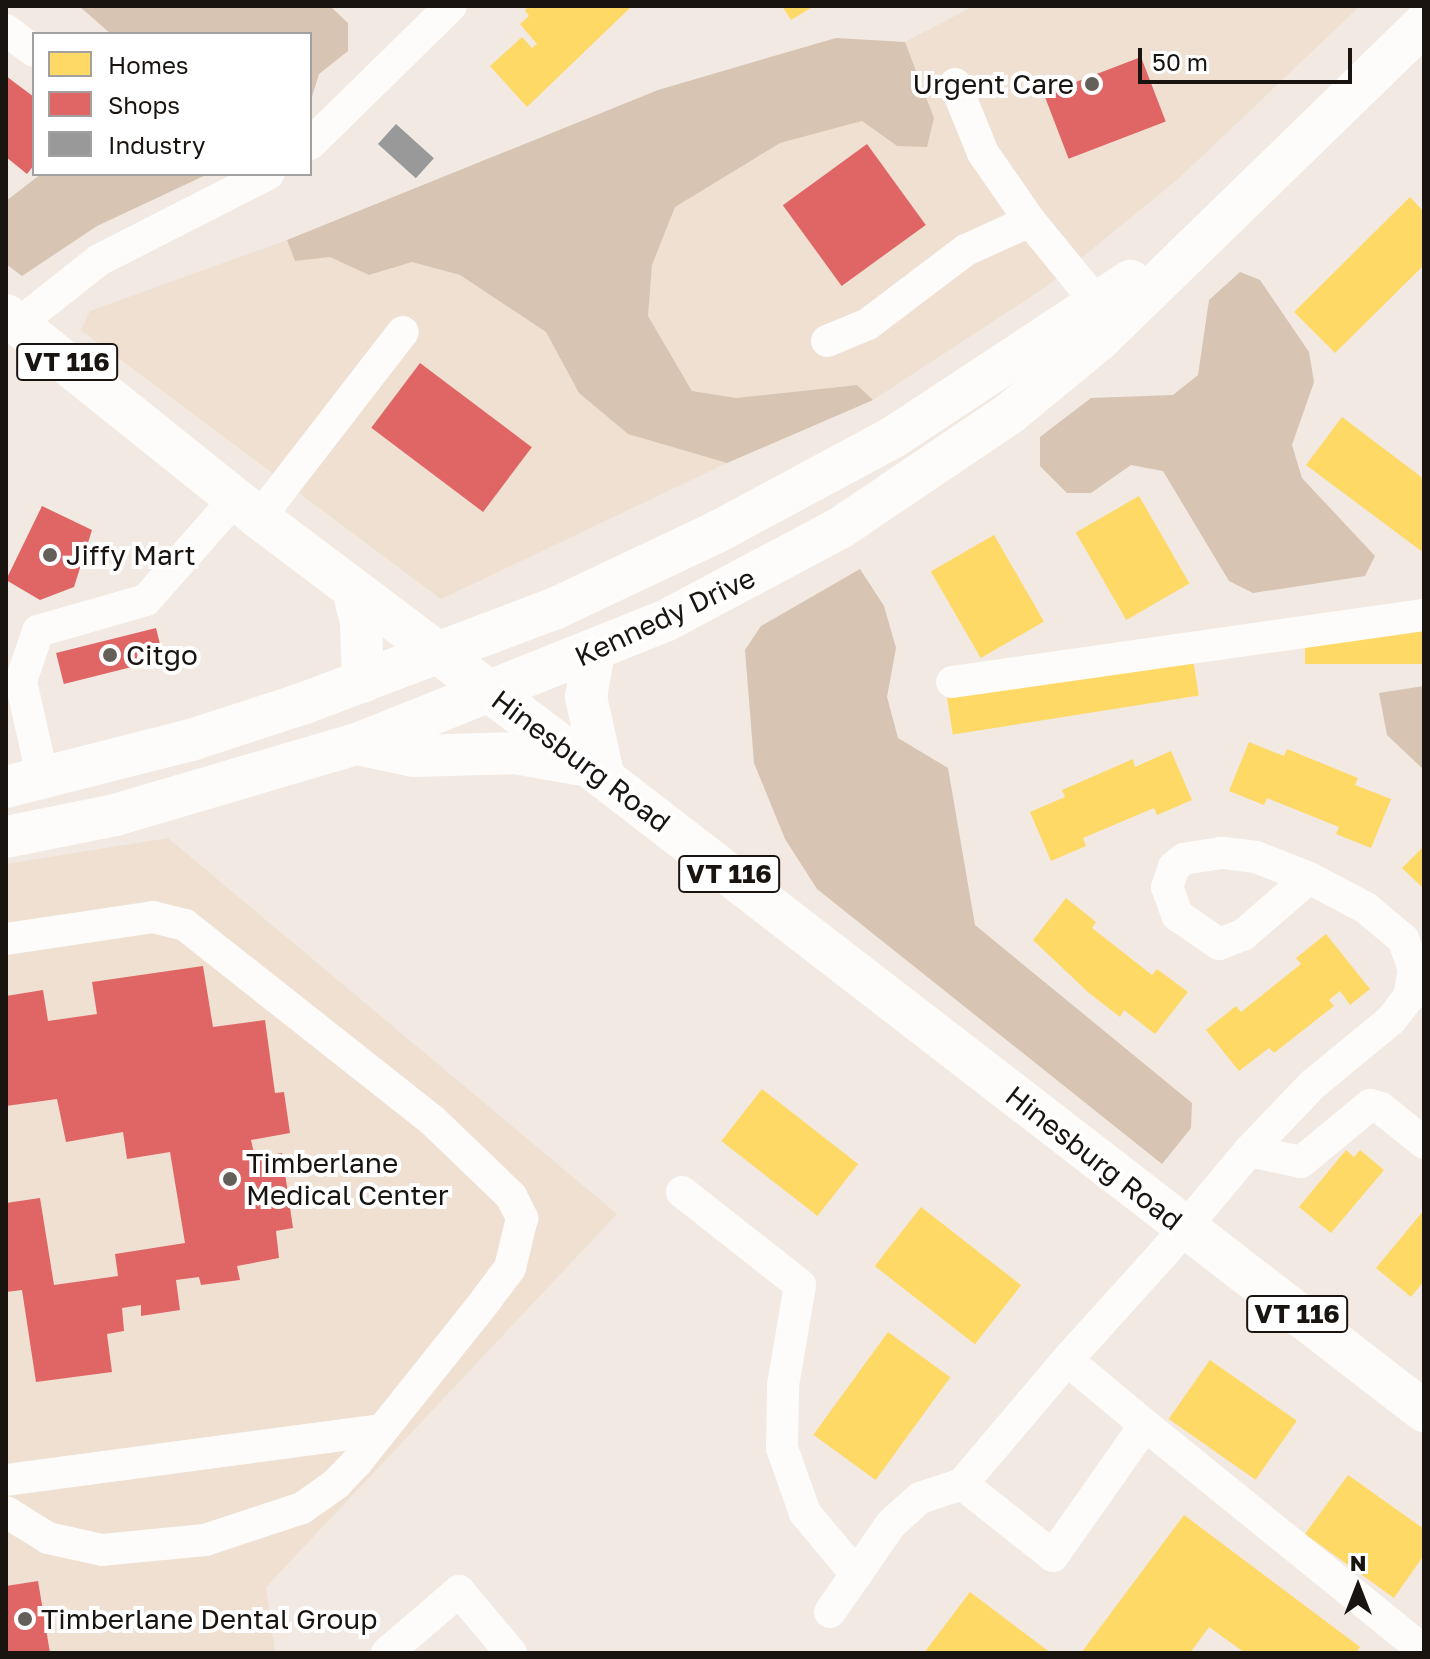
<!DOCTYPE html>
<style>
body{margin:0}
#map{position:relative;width:1430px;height:1659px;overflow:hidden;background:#f1e9e2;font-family:"Golos Text",sans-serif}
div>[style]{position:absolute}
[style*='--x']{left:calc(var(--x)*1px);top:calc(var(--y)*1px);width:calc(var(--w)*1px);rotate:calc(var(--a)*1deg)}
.built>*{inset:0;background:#efe0d2}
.forest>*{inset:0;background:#d7c4b3}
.homes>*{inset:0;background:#ffd966;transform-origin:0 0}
.shops>*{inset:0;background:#e06666;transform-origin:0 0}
.industry>*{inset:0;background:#999;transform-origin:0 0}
.minor>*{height:32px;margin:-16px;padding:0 16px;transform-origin:16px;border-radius:16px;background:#fdfcfb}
.major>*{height:42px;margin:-21px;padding:0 21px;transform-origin:21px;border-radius:21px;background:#fdfcfb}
.dots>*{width:22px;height:22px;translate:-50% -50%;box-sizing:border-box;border:4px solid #fff;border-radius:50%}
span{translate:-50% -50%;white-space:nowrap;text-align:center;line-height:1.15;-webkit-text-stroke:8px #fff;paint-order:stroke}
.shield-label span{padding:2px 6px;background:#fff;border:2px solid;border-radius:6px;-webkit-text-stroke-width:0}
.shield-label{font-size:26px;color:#191410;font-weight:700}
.poi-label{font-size:28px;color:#191410}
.right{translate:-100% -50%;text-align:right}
.left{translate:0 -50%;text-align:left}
.street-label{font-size:28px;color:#191410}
.frame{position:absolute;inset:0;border:8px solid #191410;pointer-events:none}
.legend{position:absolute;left:32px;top:32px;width:280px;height:144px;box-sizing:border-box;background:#fff;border:2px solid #a3a19f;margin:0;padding:10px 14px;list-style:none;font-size:24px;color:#191410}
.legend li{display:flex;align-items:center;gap:16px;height:40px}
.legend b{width:40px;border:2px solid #a3a19f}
.north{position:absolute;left:1318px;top:1547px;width:80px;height:80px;-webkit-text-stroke:6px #fff;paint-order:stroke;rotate:0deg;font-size:22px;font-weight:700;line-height:32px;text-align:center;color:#191410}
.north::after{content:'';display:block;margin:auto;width:28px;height:36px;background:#191410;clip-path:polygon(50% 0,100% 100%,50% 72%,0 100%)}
.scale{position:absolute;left:1138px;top:48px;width:214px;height:36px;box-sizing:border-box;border:4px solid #191410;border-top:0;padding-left:10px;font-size:24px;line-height:28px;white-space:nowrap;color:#191410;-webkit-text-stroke:6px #fff;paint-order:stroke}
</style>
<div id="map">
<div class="built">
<div style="clip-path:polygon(974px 6px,1360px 6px,1178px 179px,1047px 286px,873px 400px,856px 385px,736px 398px,692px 391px,648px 316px,652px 265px,675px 206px,780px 143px,862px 121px,896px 146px,934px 118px,905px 42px)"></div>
<div style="clip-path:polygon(287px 240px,296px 261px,330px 256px,369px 275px,412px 262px,460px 275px,546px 332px,579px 393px,628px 434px,727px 463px,441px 599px,81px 330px,90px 311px)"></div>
<div style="clip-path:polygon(168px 838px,617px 1214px,266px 1587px,275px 1653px,6px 1653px,6px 864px)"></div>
</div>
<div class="forest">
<div style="clip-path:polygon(79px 6px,330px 6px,348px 23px,348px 51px,319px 74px,310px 103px,310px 34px,111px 34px)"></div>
<div style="clip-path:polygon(836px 38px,905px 42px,934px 118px,927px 147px,897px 146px,862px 121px,780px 143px,675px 207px,652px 265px,648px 316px,692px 391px,736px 398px,857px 385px,873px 400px,727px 463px,628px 434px,579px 393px,546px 332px,460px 275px,412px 262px,369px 275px,330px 257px,295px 261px,287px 240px,658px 90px)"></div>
<div style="clip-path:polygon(41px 174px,208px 174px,97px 226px,22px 276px,6px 264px,6px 201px)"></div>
<div style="clip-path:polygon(1240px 272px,1260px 280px,1309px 352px,1314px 382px,1292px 445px,1302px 478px,1375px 556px,1365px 576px,1253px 593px,1229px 581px,1163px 471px,1131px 465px,1091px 493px,1067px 493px,1040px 466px,1040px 437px,1091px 398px,1173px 395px,1198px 375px,1209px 300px)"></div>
<div style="clip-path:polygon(860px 569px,884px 606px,896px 648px,887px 697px,898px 738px,948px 768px,975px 925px,1192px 1103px,1191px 1128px,1162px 1164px,817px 889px,785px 839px,754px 763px,745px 650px,761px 626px)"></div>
<div style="clip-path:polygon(1424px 686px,1424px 770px,1387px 735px,1379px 693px)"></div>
</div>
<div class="homes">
<div style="clip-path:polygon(529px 6px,632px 6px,527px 107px,490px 66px,522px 37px,532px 48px,537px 44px,520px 24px,529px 16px,525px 10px)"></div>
<div style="clip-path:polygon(782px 6px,814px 6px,791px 20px)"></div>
<div style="clip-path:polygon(1410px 197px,1424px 212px,1424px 265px,1335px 353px,1294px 312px)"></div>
<div style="clip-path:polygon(1342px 417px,1424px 479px,1424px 553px,1306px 465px)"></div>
<div style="left:1139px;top:496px;width:101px;height:73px;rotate:60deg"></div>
<div style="left:994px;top:535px;width:100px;height:73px;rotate:60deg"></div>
<div style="left:1424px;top:629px;width:35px;height:119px;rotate:90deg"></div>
<div style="left:1193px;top:659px;width:37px;height:249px;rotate:81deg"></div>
<div style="clip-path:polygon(1249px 742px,1284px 756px,1287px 749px,1358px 778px,1355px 785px,1391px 799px,1371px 848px,1336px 834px,1339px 827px,1267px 798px,1264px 805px,1229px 791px)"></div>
<div style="clip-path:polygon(1171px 751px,1192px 800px,1157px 815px,1154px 808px,1083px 838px,1086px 846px,1051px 861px,1030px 812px,1065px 797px,1062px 790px,1133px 759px,1135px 767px)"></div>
<div style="clip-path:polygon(1424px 846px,1424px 889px,1402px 868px)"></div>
<div style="clip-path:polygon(1066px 898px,1096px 922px,1092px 928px,1152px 975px,1157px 969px,1188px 992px,1155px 1034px,1124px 1010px,1120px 1017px,1089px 993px,1033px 940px)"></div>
<div style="clip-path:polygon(1326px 934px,1370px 989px,1350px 1005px,1340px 991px,1329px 1000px,1334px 1006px,1274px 1053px,1269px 1048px,1239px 1071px,1206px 1030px,1236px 1006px,1241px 1012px,1301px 964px,1296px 958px)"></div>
<div style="left:762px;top:1089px;width:122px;height:66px;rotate:38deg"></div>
<div style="clip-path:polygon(1346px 1150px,1354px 1157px,1360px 1150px,1384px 1170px,1331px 1233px,1299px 1207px)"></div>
<div style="left:921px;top:1207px;width:127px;height:75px;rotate:38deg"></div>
<div style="clip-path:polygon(1424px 1210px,1424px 1281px,1411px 1297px,1376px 1268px)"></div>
<div style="left:888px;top:1332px;width:77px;height:127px;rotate:36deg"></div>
<div style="left:1210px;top:1360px;width:106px;height:72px;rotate:35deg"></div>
<div style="clip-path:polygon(1348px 1475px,1424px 1529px,1424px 1555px,1394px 1598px,1305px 1534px)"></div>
<div style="clip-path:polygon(1184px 1515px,1360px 1647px,1356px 1653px,1245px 1653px,1209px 1627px,1190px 1653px,1081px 1653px)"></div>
<div style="clip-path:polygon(970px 1592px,1051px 1653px,924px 1653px)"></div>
</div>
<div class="shops">
<div style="left:1141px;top:57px;width:69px;height:104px;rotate:69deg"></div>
<div style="clip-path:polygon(6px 76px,34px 97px,34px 165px,27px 174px,6px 157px)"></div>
<div style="left:867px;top:144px;width:100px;height:104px;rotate:54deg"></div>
<div style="left:420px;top:363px;width:140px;height:81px;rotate:37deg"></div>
<div style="clip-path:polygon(42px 506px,92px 530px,74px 587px,40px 600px,6px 580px)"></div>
<div style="left:156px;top:628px;width:32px;height:103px;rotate:76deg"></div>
<div style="clip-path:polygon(203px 966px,213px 1027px,265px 1020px,275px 1093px,284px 1092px,290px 1133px,251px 1140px,255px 1158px,282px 1153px,293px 1228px,276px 1231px,279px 1258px,237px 1266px,240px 1280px,201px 1285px,199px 1277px,176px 1280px,180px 1310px,141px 1316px,141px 1305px,122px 1308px,124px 1331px,107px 1334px,112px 1372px,36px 1382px,22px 1290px,6px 1292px,6px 1203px,40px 1198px,54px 1285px,118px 1276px,115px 1254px,185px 1243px,170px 1152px,127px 1159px,123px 1132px,66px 1142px,57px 1099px,6px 1106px,6px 996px,43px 990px,48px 1021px,97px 1014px,92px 982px)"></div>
<div style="clip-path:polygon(38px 1581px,50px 1653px,6px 1653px,6px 1586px)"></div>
</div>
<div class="industry">
<div style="left:396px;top:124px;width:51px;height:27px;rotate:42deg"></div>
</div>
<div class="minor">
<div style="--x:6;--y:30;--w:35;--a:37"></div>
<div style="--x:955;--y:84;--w:74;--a:67.9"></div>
<div style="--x:983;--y:153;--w:83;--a:55.3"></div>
<div style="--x:1030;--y:221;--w:107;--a:50.7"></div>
<div style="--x:310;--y:144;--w:197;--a:-44.4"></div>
<div style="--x:18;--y:324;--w:103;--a:-38.3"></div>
<div style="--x:99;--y:260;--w:190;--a:-27"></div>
<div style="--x:827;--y:341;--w:44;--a:-22.5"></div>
<div style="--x:868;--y:324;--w:123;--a:-37.1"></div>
<div style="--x:966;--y:250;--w:70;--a:-24.4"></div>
<div style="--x:259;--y:518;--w:235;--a:-52.3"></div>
<div style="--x:952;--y:682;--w:477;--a:-8.1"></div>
<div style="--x:43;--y:779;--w:100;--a:-102.7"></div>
<div style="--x:21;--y:681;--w:53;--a:-71.2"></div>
<div style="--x:38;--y:631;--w:112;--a:-16"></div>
<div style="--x:146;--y:600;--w:135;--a:-48.6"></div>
<div style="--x:6;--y:939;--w:149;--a:-8.5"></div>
<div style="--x:153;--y:917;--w:33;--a:14"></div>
<div style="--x:185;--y:925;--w:315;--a:38.3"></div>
<div style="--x:432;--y:1120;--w:110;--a:43.9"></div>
<div style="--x:511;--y:1196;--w:25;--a:63"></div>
<div style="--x:522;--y:1218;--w:51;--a:103.5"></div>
<div style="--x:510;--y:1268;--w:39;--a:127"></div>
<div style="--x:487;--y:1299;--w:210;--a:128.6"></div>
<div style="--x:356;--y:1463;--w:29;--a:134"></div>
<div style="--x:336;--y:1484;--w:42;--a:144.8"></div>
<div style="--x:302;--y:1508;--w:102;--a:161.7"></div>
<div style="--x:205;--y:1540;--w:103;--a:174.5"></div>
<div style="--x:102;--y:1550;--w:55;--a:-167.5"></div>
<div style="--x:48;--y:1538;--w:49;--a:-148.2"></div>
<div style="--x:1249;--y:1151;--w:53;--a:11.9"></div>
<div style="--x:1301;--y:1162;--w:89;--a:-39.6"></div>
<div style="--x:1370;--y:1105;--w:11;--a:15"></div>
<div style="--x:1381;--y:1108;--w:55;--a:39.1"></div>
<div style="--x:682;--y:1192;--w:150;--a:38.2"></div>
<div style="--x:800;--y:1285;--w:102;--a:99.6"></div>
<div style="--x:783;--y:1386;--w:62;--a:90.9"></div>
<div style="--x:782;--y:1448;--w:69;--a:70.5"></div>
<div style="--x:805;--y:1513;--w:80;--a:50.1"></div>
<div style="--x:1067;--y:1360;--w:102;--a:39.8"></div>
<div style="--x:1145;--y:1425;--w:160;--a:125.1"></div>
<div style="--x:1053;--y:1556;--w:116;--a:-141.6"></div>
<div style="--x:962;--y:1484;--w:162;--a:-49.7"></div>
<div style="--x:1067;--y:1360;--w:142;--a:-47.9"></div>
<div style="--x:1162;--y:1255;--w:136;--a:-50.1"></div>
<div style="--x:1249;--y:1151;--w:91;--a:-46.3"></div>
<div style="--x:1312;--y:1085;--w:102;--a:-39.4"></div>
<div style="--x:1391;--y:1020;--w:29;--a:-52"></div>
<div style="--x:1409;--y:997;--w:28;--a:-80"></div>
<div style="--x:1414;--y:969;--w:32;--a:-110"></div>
<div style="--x:1403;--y:939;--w:48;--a:-140"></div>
<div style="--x:1366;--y:908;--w:64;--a:-152.2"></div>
<div style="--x:1309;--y:878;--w:57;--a:-158.4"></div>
<div style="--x:1256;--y:857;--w:35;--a:-173"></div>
<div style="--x:1221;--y:853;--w:37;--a:171"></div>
<div style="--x:1184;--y:859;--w:13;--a:141"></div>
<div style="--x:1174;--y:867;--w:21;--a:109"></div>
<div style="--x:1167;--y:887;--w:30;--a:70"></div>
<div style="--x:1177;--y:915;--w:51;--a:34.6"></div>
<div style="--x:1219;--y:944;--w:26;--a:-21"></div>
<div style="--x:1243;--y:935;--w:87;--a:-40.8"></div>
<div style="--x:1145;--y:1425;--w:359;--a:39"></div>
<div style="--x:6;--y:1480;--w:378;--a:-7.6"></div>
<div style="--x:830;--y:1612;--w:107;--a:-55.3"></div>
<div style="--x:891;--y:1524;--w:39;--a:-42"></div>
<div style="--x:920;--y:1498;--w:44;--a:-18.4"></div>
<div style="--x:387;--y:1653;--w:95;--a:-40.7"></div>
<div style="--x:459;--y:1591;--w:81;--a:50"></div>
</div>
<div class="major">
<div style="--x:6;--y:315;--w:324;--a:38.7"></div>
<div style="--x:259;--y:518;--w:432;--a:37"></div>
<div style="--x:604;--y:778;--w:1036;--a:37.67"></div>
<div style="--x:353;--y:590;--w:33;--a:76"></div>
<div style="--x:361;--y:622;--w:60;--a:88.1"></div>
<div style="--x:594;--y:652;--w:46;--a:100.1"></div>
<div style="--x:586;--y:697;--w:83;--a:77.5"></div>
<div style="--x:357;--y:744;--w:58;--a:11.9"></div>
<div style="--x:414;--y:756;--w:101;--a:-1.7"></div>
<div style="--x:515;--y:753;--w:63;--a:10.1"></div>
<div style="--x:6;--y:787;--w:191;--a:-14.3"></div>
<div style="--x:191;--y:740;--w:117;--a:-18"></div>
<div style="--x:302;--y:704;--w:269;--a:-20.7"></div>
<div style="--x:554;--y:609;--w:180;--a:-25.3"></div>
<div style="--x:717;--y:532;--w:202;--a:-28.3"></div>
<div style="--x:895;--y:436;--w:282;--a:-33.4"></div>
<div style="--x:6;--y:837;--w:111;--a:-11.4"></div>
<div style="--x:115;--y:815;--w:252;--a:-16.4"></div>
<div style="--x:357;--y:744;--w:332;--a:-21.8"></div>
<div style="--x:665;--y:621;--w:198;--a:-28"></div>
<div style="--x:840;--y:528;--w:204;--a:-34"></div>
<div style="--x:1009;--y:414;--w:118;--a:-39.5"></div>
<div style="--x:1100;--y:339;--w:452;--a:-44.2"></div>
</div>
<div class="dots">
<div style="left:1092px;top:84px;background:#655f5a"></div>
<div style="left:50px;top:555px;background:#655f5a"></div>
<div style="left:110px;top:655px;background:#655f5a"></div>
<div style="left:230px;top:1179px;background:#655f5a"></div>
<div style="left:25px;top:1619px;background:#655f5a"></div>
</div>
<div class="shield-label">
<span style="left:67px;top:362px">VT 116</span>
<span style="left:729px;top:874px">VT 116</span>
<span style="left:1297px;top:1314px">VT 116</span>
</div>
<div class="poi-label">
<span class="right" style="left:1074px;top:84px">Urgent Care</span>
<span class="left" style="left:66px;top:555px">Jiffy Mart</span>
<span class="left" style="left:126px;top:655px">Citgo</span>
<span class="left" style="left:246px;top:1179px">Timberlane<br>Medical Center</span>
<span class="left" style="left:41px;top:1619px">Timberlane Dental Group</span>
</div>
<div class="street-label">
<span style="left:665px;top:617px;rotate:-25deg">Kennedy Drive</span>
<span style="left:581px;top:761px;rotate:37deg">Hinesburg Road</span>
<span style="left:1094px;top:1158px;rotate:38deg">Hinesburg Road</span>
</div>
<div class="frame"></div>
<ul class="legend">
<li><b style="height:22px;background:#ffd966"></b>Homes</li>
<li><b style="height:22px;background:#e06666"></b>Shops</li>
<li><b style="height:22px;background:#999"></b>Industry</li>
</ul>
<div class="north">N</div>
<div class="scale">50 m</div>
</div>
